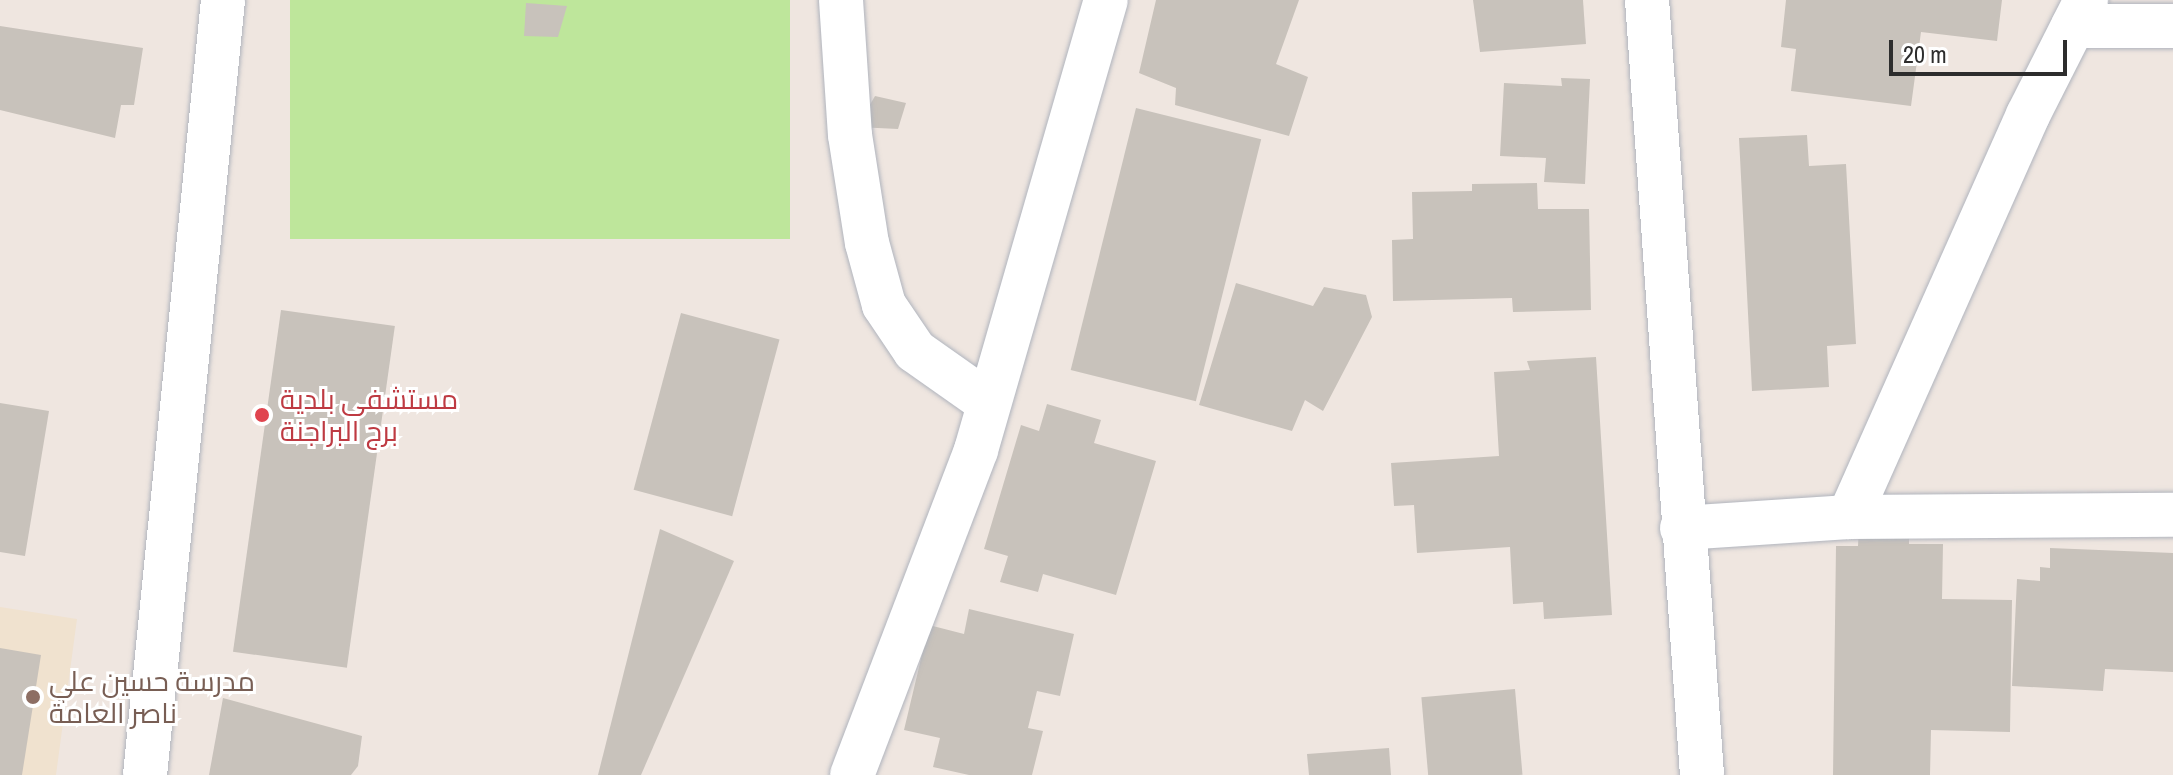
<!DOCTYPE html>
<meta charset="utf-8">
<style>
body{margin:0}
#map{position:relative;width:2173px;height:775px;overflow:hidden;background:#efe6e0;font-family:"Archivo Narrow",Cairo,sans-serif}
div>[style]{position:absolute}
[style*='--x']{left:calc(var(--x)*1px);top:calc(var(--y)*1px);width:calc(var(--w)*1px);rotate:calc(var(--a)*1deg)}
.education>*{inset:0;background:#f0e2cf}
.green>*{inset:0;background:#bee69b;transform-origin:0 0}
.building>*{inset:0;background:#c8c2bb;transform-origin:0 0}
.roads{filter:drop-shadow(0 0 2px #b0b4bd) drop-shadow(0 0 2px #b0b4bd)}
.minor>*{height:44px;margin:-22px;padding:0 22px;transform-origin:22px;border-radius:22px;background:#fff}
.tertiary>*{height:44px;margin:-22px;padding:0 22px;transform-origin:22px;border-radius:22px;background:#fff}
.dots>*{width:22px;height:22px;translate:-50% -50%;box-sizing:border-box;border:4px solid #fff;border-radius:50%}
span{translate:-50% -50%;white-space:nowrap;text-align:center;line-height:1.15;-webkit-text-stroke:6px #fff;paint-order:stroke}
.health-label{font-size:28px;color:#be3a42}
.left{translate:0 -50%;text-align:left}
.education-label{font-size:28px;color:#785e54}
.scale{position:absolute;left:1889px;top:40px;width:178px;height:36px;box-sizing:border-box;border:4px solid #2d2d2d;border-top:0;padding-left:10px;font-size:24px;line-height:28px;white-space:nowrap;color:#2d2d2d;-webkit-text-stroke:6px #fff;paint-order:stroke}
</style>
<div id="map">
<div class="education">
<div style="clip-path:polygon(0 607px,77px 619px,56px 775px,0 775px)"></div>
</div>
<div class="green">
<div style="left:290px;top:0;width:500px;height:239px"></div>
</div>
<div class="building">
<div style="clip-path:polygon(1156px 0,1299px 0,1276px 64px,1308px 77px,1289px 136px,1175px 105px,1176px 88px,1139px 73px)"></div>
<div style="clip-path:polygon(1473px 0,1583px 0,1586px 44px,1480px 52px)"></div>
<div style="clip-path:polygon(1786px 0,2002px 0,1997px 41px,1921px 32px,1911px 106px,1791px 91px,1796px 49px,1781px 47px)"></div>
<div style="clip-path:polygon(526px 3px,567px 6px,558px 37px,524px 36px)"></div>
<div style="clip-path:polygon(0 26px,143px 48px,134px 105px,121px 105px,115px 138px,0 110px)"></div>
<div style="clip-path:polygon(1561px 78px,1590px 79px,1585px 184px,1544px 182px,1546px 158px,1500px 156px,1504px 83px,1562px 86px)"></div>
<div style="clip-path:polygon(875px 96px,906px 103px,898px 129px,857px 127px)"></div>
<div style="left:1136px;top:108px;width:129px;height:270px;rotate:14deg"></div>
<div style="clip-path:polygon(1807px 135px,1809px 166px,1846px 164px,1856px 344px,1827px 346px,1829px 387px,1752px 391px,1739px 138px)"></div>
<div style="clip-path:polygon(1537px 183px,1538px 209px,1589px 209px,1591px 310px,1513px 312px,1512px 298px,1393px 301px,1392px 240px,1413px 239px,1412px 192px,1472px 191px,1472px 184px)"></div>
<div style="clip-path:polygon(1236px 283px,1313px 306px,1324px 287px,1366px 295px,1372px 317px,1323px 411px,1305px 400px,1292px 431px,1199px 405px)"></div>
<div style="left:281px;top:310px;width:115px;height:345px;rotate:8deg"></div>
<div style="left:681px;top:313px;width:102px;height:183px;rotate:15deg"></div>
<div style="clip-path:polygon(1596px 357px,1612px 615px,1544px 619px,1543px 602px,1513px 604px,1510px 547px,1417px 553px,1414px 505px,1394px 506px,1391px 463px,1499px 456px,1494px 372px,1530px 370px,1527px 361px)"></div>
<div style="clip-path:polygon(0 403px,49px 411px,25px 556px,0 552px)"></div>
<div style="clip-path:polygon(1047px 404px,1101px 420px,1094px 443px,1156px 461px,1116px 595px,1043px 574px,1038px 592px,1000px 582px,1008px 556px,984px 549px,1021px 425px,1039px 431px)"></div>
<div style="clip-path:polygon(1859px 527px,1909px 527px,1909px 544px,1943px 544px,1942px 599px,2012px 600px,2010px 732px,1931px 730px,1930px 775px,1833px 775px,1836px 546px,1858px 546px)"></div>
<div style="clip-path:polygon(660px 529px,734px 561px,641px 775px,598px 775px)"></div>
<div style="clip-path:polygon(2050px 548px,2173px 553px,2173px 672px,2105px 669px,2103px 691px,2012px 686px,2017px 579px,2040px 581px,2040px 567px,2050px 568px)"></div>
<div style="clip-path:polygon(969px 609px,1074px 634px,1060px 696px,1037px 691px,1028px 728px,1043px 731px,1032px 775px,969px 775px,933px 767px,940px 738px,904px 730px,929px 625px,964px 634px)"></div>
<div style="clip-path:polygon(0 648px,41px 655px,22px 775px,0 775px)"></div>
<div style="left:1515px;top:689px;width:86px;height:94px;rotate:85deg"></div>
<div style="clip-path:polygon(223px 698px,362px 736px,358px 766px,351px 775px,209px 775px)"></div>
<div style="clip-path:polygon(1389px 748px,1391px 775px,1309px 775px,1307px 754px)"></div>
</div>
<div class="roads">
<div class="minor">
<div style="--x:841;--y:0;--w:135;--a:86.2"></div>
<div style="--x:850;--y:135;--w:109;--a:81.1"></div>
<div style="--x:867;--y:243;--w:64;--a:74.7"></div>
<div style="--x:884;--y:305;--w:55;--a:56"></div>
<div style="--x:915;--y:351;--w:90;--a:35.1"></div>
<div style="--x:2073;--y:26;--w:100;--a:0"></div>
<div style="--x:1849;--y:517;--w:324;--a:-0.4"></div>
<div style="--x:1682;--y:528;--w:167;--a:-3.8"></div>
<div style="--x:1849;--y:517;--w:440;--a:-66"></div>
<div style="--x:2028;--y:115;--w:129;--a:-63.2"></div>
<div style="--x:852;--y:775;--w:348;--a:-69.1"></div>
<div style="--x:976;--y:450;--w:468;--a:-73.9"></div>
</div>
<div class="tertiary">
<div style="--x:1647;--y:0;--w:777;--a:85.94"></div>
<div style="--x:145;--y:775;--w:779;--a:-84.25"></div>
</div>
</div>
<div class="dots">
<div style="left:262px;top:415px;background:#e0444e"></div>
<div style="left:33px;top:697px;background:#8d6e63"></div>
</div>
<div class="health-label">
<span class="left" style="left:280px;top:415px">مستشفی بلدیة<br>برج البراجنة</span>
</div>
<div class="education-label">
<span class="left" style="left:49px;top:697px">مدرسة حسين علي<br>ناصر العامة</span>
</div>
<div class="scale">20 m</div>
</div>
